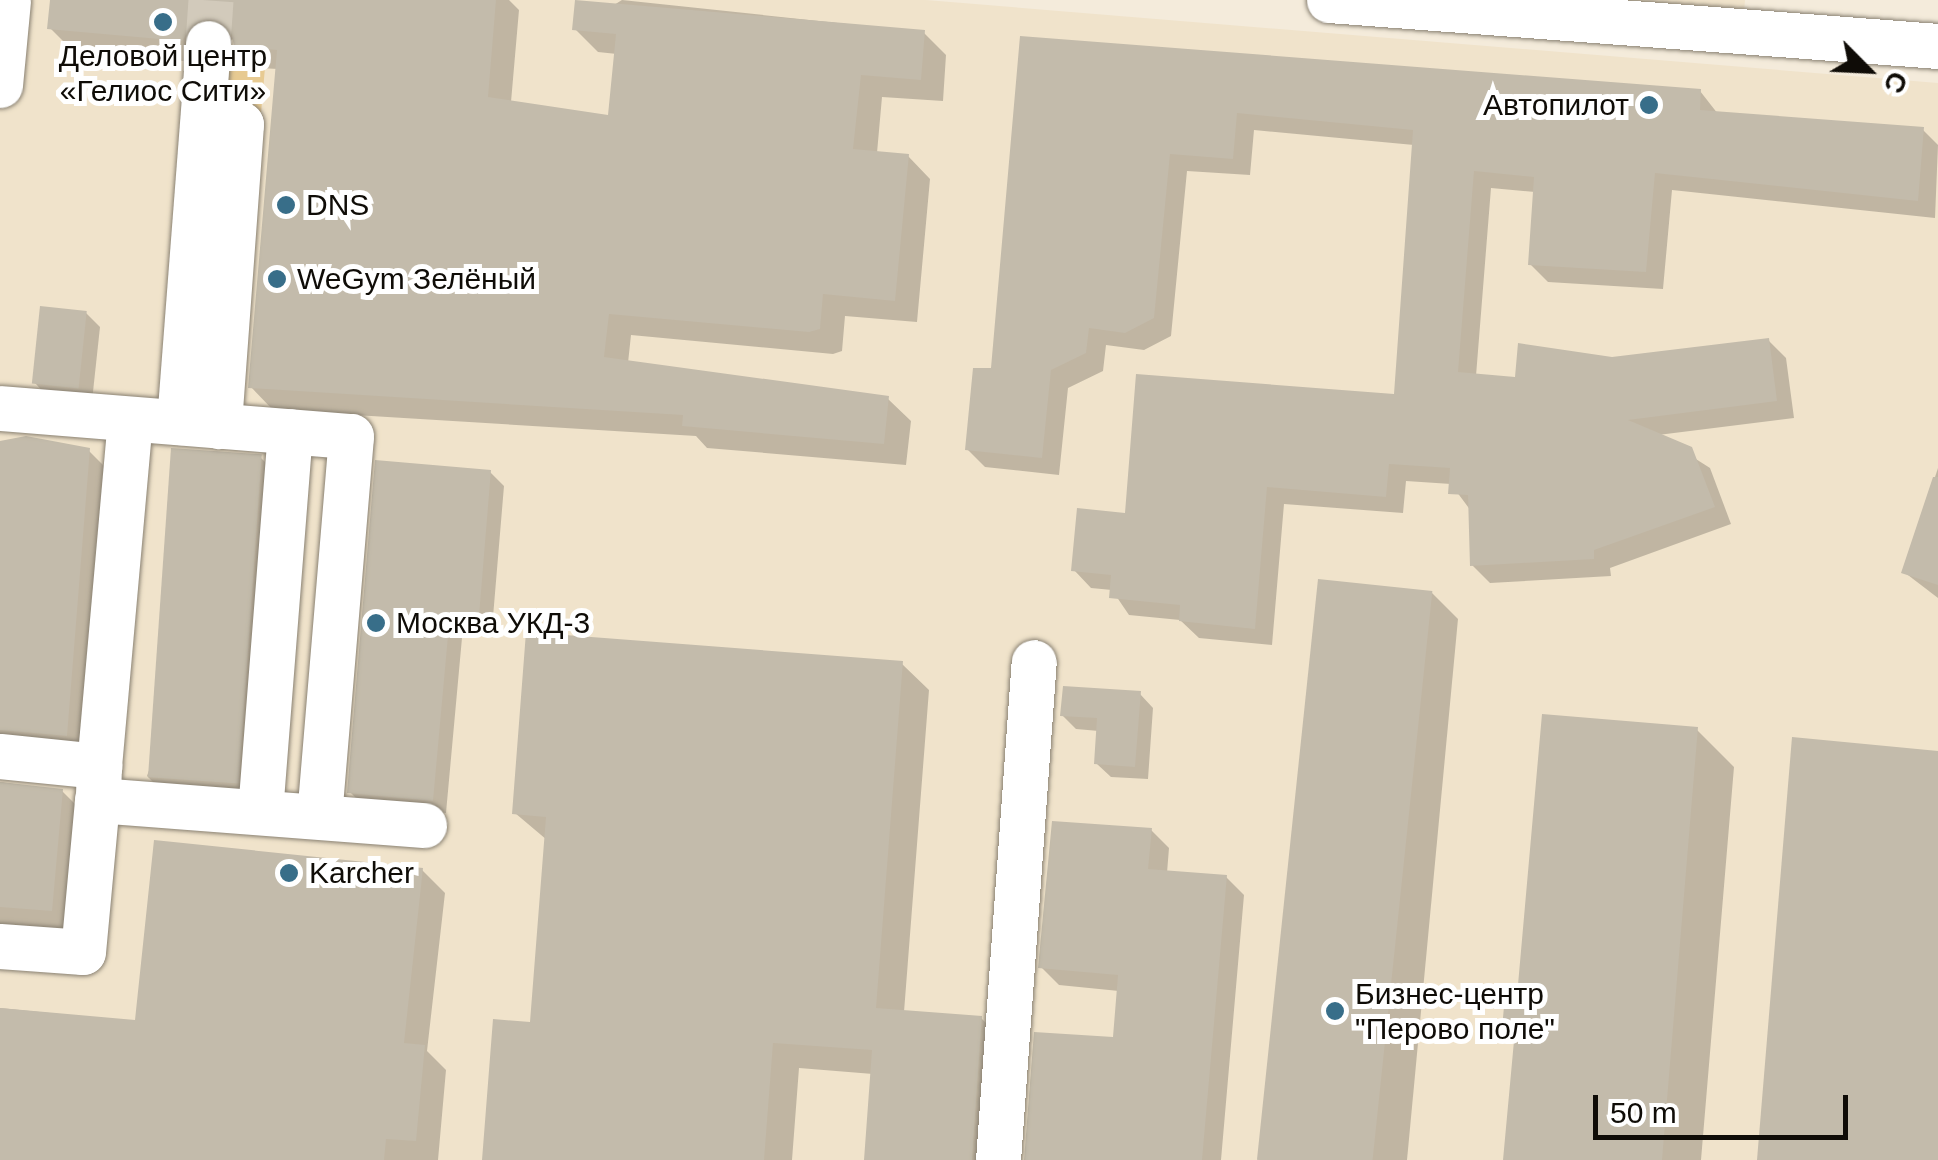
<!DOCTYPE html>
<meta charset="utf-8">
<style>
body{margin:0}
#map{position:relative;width:1938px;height:1160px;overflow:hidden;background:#f4ebdb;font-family:Helvetica,sans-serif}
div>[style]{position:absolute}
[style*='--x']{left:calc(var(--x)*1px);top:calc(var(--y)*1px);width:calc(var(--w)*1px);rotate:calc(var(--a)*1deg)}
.built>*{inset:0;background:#f0e3cb}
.green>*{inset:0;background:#e7ca92;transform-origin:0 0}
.shadow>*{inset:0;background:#0003}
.building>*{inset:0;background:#c3bbab;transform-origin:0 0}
.minor-tunnel>*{height:45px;margin-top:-22.5px;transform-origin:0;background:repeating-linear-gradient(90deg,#d2cabb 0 45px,transparent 0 67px)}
.roads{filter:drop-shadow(0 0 2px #898172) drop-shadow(0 0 2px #898172)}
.minor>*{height:45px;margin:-22.5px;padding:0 22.5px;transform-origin:22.5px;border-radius:22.5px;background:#fff}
.dots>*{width:28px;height:28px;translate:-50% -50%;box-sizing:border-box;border:5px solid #fff;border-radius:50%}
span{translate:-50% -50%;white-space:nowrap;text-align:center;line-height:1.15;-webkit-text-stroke:10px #fff;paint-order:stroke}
.poi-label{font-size:30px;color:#0f0c07}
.right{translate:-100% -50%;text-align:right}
.left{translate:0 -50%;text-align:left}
.north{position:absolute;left:1818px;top:20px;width:100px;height:100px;-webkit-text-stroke:8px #fff;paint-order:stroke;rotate:114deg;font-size:28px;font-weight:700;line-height:40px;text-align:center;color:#0f0c07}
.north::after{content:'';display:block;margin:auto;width:35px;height:45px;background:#0f0c07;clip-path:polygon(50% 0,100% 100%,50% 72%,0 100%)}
.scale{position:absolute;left:1593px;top:1095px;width:255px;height:45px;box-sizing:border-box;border:5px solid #0f0c07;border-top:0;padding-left:12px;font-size:30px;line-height:35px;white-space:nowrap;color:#0f0c07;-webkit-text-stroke:8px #fff;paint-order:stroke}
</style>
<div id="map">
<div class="built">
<div style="clip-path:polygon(0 0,926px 0,1938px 83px,1938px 1160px,0 1160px)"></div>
<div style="clip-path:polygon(1611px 0,1745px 0,1744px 11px)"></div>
</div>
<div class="green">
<div style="left:219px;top:54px;width:47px;height:55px;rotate:5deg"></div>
</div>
<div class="shadow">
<div style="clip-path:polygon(53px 0,509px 0,519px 10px,511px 102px,610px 117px,617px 54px,598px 52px,575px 29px,622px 0,923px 32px,946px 55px,943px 101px,882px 97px,877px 153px,908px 156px,930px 179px,917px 322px,845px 316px,842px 351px,833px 354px,631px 335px,628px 363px,888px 399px,911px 421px,906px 465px,707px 448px,696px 436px,273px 410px,251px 387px,278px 69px,259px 68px,235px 39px,219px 42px,205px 63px,73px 51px,50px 28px)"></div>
<div style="clip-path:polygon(1022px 39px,1700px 91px,1718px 114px,1922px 129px,1938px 145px,1935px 218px,1672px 190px,1663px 289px,1548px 282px,1530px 264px,1535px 192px,1491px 188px,1476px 376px,1517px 380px,1768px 340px,1786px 358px,1794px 418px,1658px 435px,1710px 468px,1731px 524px,1610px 568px,1611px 576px,1490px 583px,1472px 565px,1471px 511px,1451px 484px,1406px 481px,1403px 513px,1284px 504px,1272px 645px,1199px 638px,1180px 620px,1129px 615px,1112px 590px,1091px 588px,1074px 570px,1128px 516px,1397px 396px,1414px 145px,1254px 130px,1250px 175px,1187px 171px,1171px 336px,1144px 350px,1106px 345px,1103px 371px,1068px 388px,1059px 475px,985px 467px,967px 449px,993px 371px)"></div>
<div style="clip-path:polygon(86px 313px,100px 327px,92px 401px,48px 397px,35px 383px)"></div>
<div style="clip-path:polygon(0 443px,89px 451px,114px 476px,91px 760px,0 777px)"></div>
<div style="clip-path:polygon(261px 458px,282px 479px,256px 804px,168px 797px,147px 776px)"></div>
<div style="clip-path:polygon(1938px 468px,1938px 598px,1904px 572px)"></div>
<div style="clip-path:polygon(490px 472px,504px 486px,492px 629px,463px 627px,446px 813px,364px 806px,350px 792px)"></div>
<div style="clip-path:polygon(1431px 592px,1458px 619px,1407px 1160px,1266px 1160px)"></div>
<div style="clip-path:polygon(902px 664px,929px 690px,904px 1012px,981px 1018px,1008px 1045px,1002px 1160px,867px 1160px,873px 1074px,799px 1068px,792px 1160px,484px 1160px,533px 1025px,547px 840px,515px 813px)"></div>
<div style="clip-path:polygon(1140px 694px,1153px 708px,1148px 779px,1111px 777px,1097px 764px,1099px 731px,1076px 729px,1062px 715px)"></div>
<div style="clip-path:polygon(1697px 730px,1734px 767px,1701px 1160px,1506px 1160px,1516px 1040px,1505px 1028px)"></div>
<div style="clip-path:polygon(0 782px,62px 791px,87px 816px,76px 935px,0 928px)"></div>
<div style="clip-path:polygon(1151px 830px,1169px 848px,1167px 873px,1226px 877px,1244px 895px,1221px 1160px,1025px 1160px,1115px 1040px,1119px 991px,1059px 985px,1041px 967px)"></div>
<div style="clip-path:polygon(422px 870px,445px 893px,427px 1051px,446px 1070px,438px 1160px,0 1160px,0 1008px,138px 1022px)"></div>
</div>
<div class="building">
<div style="clip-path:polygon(50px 0,496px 0,488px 97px,608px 115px,616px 34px,572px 30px,575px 0,925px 30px,921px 80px,861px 75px,853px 149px,909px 154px,895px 301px,823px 294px,820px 329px,809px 332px,609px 314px,604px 357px,889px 396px,884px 444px,682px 426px,683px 415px,248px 388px,277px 50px,234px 46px,231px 31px,211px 17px,196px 20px,182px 41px,47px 29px)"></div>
<div style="clip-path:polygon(1020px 36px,1701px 89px,1700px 110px,1924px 127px,1918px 201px,1655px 173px,1646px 272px,1528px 265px,1534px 177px,1474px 171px,1458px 372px,1515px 377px,1518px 343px,1612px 357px,1769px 338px,1777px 401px,1628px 420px,1692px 447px,1715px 507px,1594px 550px,1594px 559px,1470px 566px,1468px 495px,1448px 494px,1450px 468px,1389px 464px,1386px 497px,1267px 487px,1255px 629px,1179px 621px,1180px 605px,1109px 598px,1111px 575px,1071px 571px,1077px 508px,1125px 513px,1136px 374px,1394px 394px,1413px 130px,1237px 113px,1233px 159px,1170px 154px,1154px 318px,1125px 333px,1089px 328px,1086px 353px,1051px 370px,1042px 458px,965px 450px,973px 368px,991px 368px)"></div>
<div style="left:40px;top:306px;width:47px;height:78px;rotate:6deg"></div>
<div style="clip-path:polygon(26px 436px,90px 448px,67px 736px,0 730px,0 441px)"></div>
<div style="left:171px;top:448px;width:91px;height:330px;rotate:4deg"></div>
<div style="clip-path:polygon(375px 460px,491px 470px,479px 616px,450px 614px,433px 801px,347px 793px)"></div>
<div style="clip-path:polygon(1933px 477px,1938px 477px,1938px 585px,1901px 573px)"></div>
<div style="left:1318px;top:579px;width:115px;height:584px;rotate:6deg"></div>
<div style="clip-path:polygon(526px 632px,903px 661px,876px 1008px,982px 1016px,972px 1160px,864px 1160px,872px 1050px,773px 1043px,764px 1160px,482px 1160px,493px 1019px,530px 1022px,546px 817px,512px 814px)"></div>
<div style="clip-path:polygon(1063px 686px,1141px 691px,1135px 767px,1094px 764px,1097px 718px,1060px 716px)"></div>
<div style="clip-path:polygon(1542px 714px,1698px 727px,1662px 1160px,1503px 1160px,1515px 1030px,1502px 1029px,1505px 995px,1517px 996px)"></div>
<div style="clip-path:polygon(1792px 737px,1938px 751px,1938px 1160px,1757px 1160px)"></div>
<div style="clip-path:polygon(0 782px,63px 789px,52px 911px,0 907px)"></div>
<div style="clip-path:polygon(1052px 821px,1152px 828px,1148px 869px,1227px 875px,1202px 1160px,1024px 1160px,1034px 1032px,1113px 1037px,1118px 975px,1038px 968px)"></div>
<div style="clip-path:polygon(154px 840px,423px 868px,404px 1043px,425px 1045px,416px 1141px,386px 1139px,384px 1160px,0 1160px,0 1008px,135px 1020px)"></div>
</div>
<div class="minor-tunnel">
<div style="--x:208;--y:43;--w:43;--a:-86"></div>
</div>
<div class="roads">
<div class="minor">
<div style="--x:1329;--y:0;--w:611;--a:4.32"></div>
<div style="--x:0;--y:85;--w:85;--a:-84.6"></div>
<div style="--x:203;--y:123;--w:38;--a:2"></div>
<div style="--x:241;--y:124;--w:303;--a:94.2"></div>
<div style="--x:0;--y:408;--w:352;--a:4.6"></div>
<div style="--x:351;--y:436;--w:381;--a:94.8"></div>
<div style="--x:179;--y:422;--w:380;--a:-85.6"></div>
<div style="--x:0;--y:756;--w:100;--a:5.8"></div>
<div style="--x:99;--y:766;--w:27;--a:92"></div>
<div style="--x:99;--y:766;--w:348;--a:-84.9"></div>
<div style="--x:260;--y:812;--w:382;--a:-85.5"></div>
<div style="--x:0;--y:946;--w:83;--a:4.1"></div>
<div style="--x:83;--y:952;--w:153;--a:-84.7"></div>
<div style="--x:97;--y:800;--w:328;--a:4.4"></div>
<div style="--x:998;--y:1160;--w:499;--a:-85.9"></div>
</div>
</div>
<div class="dots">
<div style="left:163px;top:22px;background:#386e89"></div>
<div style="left:1649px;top:105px;background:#386e89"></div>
<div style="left:286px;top:205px;background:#386e89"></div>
<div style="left:277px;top:279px;background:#386e89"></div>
<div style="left:376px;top:623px;background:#386e89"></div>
<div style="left:289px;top:873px;background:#386e89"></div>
<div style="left:1335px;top:1011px;background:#386e89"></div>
</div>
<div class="poi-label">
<span style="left:163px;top:73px">Деловой центр<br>«Гелиос Сити»</span>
<span class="right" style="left:1629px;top:105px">Автопилот</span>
<span class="left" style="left:306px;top:205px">DNS</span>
<span class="left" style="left:297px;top:279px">WeGym Зелёный</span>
<span class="left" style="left:396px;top:623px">Москва УКД-3</span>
<span class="left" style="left:309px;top:873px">Karcher</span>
<span class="left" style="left:1355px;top:1011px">Бизнес-центр<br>"Перово поле"</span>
</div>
<div class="north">С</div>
<div class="scale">50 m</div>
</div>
